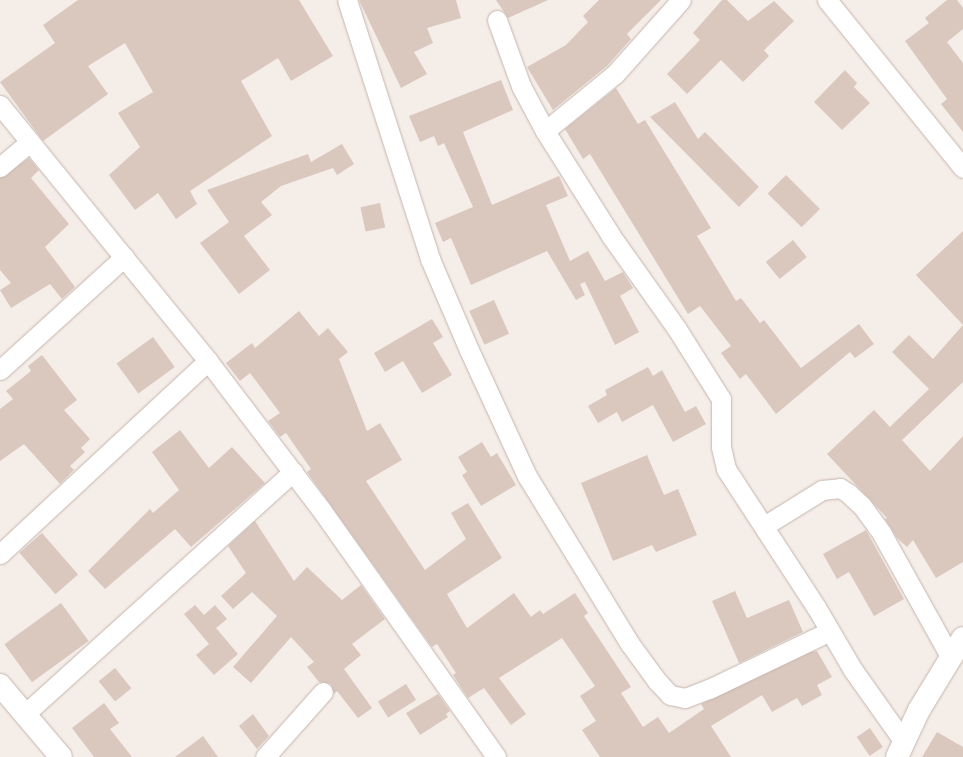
<!DOCTYPE html>
<style>
body{margin:0}
#map{position:relative;width:963px;height:757px;overflow:hidden;background:#f5ede8;font-family:"Space Grotesk",sans-serif}
div>[style]{position:absolute}
[style*='--x']{left:calc(var(--x)*1px);top:calc(var(--y)*1px);width:calc(var(--w)*1px);rotate:calc(var(--a)*1deg)}
.building>*{inset:0;background:#dac8bf;transform-origin:0 0}
.roads{filter:drop-shadow(0 0 1px #c4b5ad) drop-shadow(0 0 1px #c4b5ad)}
.minor>*{height:19px;margin:-9.5px;padding:0 9.5px;transform-origin:9.5px;border-radius:9.5px;background:#fff}
.tertiary>*{height:22px;margin:-11px;padding:0 11px;transform-origin:11px;border-radius:11px;background:#fff}
span{translate:-50% -50%;white-space:nowrap;text-align:center;line-height:1.15;-webkit-text-stroke:3px #fff;paint-order:stroke}
</style>
<div id="map">
<div class="building">
<div style="clip-path:polygon(78px 0,299px 0,333px 56px,291px 81px,278px 58px,241px 81px,272px 136px,190px 191px,197px 204px,176px 219px,158px 193px,135px 210px,109px 175px,140px 147px,118px 113px,153px 92px,125px 43px,88px 66px,108px 94px,43px 141px,0 82px,55px 43px,43px 25px)"></div>
<div style="clip-path:polygon(359px 0,456px 0,461px 18px,427px 28px,433px 43px,414px 52px,427px 74px,401px 88px)"></div>
<div style="clip-path:polygon(496px 0,548px 0,508px 18px)"></div>
<div style="clip-path:polygon(599px 0,661px 0,627px 34px,631px 39px,607px 66px,553px 110px,527px 67px,566px 45px,588px 22px,583px 16px)"></div>
<div style="clip-path:polygon(722px 0,727px 0,748px 21px,774px 1px,794px 21px,764px 50px,769px 56px,743px 82px,721px 60px,687px 94px,667px 74px,700px 40px,693px 33px)"></div>
<div style="clip-path:polygon(947px 0,957px 0,963px 8px,963px 29px,947px 42px,963px 63px,963px 132px,941px 104px,947px 99px,905px 41px,929px 23px,925px 18px)"></div>
<div style="clip-path:polygon(845px 70px,857px 83px,854px 87px,870px 103px,842px 130px,814px 102px)"></div>
<div style="clip-path:polygon(501px 80px,513px 110px,463px 132px,492px 205px,559px 176px,568px 196px,546px 205px,570px 261px,588px 251px,605px 281px,623px 272px,633px 288px,620px 296px,639px 332px,615px 345px,585px 282px,580px 284px,585px 295px,576px 300px,547px 251px,471px 285px,451px 238px,443px 242px,435px 223px,473px 207px,444px 143px,438px 146px,434px 136px,420px 142px,409px 116px)"></div>
<div style="clip-path:polygon(616px 88px,638px 124px,645px 120px,711px 228px,697px 236px,736px 301px,741px 298px,760px 323px,764px 320px,801px 368px,859px 324px,874px 344px,855px 358px,850px 352px,776px 414px,746px 374px,740px 379px,721px 353px,731px 346px,700px 306px,688px 314px,590px 154px,583px 159px,565px 129px)"></div>
<div style="clip-path:polygon(675px 102px,698px 139px,705px 132px,759px 187px,739px 207px,650px 117px)"></div>
<div style="clip-path:polygon(342px 144px,354px 164px,337px 175px,333px 168px,281px 186px,261px 202px,272px 215px,244px 236px,270px 270px,239px 294px,200px 243px,229px 222px,207px 190px,308px 154px,311px 162px)"></div>
<div style="clip-path:polygon(29px 158px,39px 170px,31px 178px,69px 224px,45px 247px,75px 287px,62px 299px,50px 284px,11px 308px,0 290px,11px 283px,0 270px,0 178px)"></div>
<div style="left:786px;top:175px;width:48px;height:26px;rotate:45deg"></div>
<div style="left:380px;top:203px;width:25px;height:20px;rotate:78deg"></div>
<div style="clip-path:polygon(963px 231px,963px 325px,916px 275px)"></div>
<div style="left:793px;top:240px;width:22px;height:35px;rotate:51deg"></div>
<div style="left:494px;top:300px;width:37px;height:27px;rotate:66deg"></div>
<div style="clip-path:polygon(299px 311px,319px 336px,328px 328px,348px 352px,339px 359px,367px 431px,380px 423px,402px 460px,366px 481px,425px 570px,466px 539px,451px 513px,468px 503px,502px 558px,447px 594px,467px 628px,514px 593px,531px 617px,540px 610px,543px 614px,575px 593px,588px 613px,584px 616px,631px 687px,621px 693px,643px 727px,658px 717px,669px 733px,704px 709px,701px 704px,811px 652px,817px 651px,832px 677px,817px 685px,822px 695px,802px 706px,797px 698px,772px 712px,762px 695px,711px 726px,731px 757px,600px 757px,582px 730px,596px 721px,580px 696px,595px 686px,562px 638px,499px 678px,526px 714px,511px 725px,484px 688px,468px 698px,453px 675px,456px 673px,437px 644px,432px 647px,307px 472px,311px 469px,286px 433px,280px 437px,268px 421px,280px 413px,250px 373px,240px 381px,226px 363px,252px 343px,255px 348px)"></div>
<div style="clip-path:polygon(432px 319px,443px 337px,433px 343px,452px 375px,422px 393px,403px 361px,385px 372px,374px 353px)"></div>
<div style="clip-path:polygon(963px 325px,963px 382px,902px 440px,930px 471px,963px 436px,963px 562px,936px 578px,913px 540px,907px 547px,897px 538px,885px 519px,887px 518px,827px 454px,874px 410px,890px 427px,929px 389px,892px 352px,909px 335px,933px 359px)"></div>
<div style="left:153px;top:337px;width:37px;height:45px;rotate:54deg"></div>
<div style="clip-path:polygon(42px 355px,77px 400px,64px 410px,90px 439px,81px 448px,85px 452px,70px 466px,74px 470px,60px 484px,24px 444px,0 461px,0 409px,13px 399px,6px 391px,31px 371px,28px 366px)"></div>
<div style="clip-path:polygon(648px 367px,653px 376px,662px 370px,685px 412px,696px 406px,706px 424px,673px 442px,653px 405px,622px 422px,617px 412px,598px 423px,588px 406px,607px 395px,605px 390px)"></div>
<div style="clip-path:polygon(180px 430px,209px 468px,232px 447px,265px 483px,191px 547px,175px 529px,105px 589px,88px 571px,150px 509px,153px 513px,179px 490px,152px 452px)"></div>
<div style="clip-path:polygon(482px 442px,491px 457px,497px 453px,516px 485px,481px 506px,462px 475px,467px 472px,458px 457px)"></div>
<div style="clip-path:polygon(647px 455px,664px 495px,678px 489px,697px 535px,656px 552px,652px 545px,613px 561px,581px 483px)"></div>
<div style="clip-path:polygon(255px 521px,294px 581px,307px 567px,342px 600px,361px 585px,385px 619px,352px 644px,361px 655px,344px 669px,372px 708px,358px 718px,337px 691px,334px 694px,331px 684px,319px 682px,307px 667px,314px 662px,291px 637px,251px 683px,233px 667px,277px 616px,252px 592px,233px 609px,221px 596px,246px 573px,228px 546px)"></div>
<div style="clip-path:polygon(866px 530px,904px 599px,874px 616px,849px 572px,837px 579px,823px 554px)"></div>
<div style="left:42px;top:533px;width:55px;height:30px;rotate:49deg"></div>
<div style="clip-path:polygon(735px 591px,747px 618px,789px 600px,803px 632px,739px 663px,712px 601px)"></div>
<div style="left:61px;top:603px;width:47px;height:70px;rotate:54deg"></div>
<div style="clip-path:polygon(195px 605px,204px 615px,215px 605px,227px 619px,216px 628px,238px 654px,214px 675px,196px 655px,209px 644px,184px 614px)"></div>
<div style="left:115px;top:668px;width:26px;height:21px;rotate:51deg"></div>
<div style="left:406px;top:684px;width:19px;height:33px;rotate:58deg"></div>
<div style="clip-path:polygon(438px 694px,450px 711px,446px 714px,448px 717px,420px 735px,406px 713px)"></div>
<div style="clip-path:polygon(104px 703px,119px 723px,110px 729px,132px 757px,94px 757px,72px 728px)"></div>
<div style="clip-path:polygon(253px 714px,269px 736px,257px 749px,239px 726px)"></div>
<div style="left:870px;top:728px;width:23px;height:16px;rotate:56deg"></div>
<div style="clip-path:polygon(937px 732px,963px 747px,963px 757px,922px 757px)"></div>
<div style="clip-path:polygon(203px 736px,218px 757px,175px 757px)"></div>
</div>
<div class="roads">
<div class="minor">
<div style="--x:347;--y:0;--w:272;--a:72.2"></div>
<div style="--x:430;--y:259;--w:99;--a:66.8"></div>
<div style="--x:469;--y:350;--w:139;--a:65.3"></div>
<div style="--x:527;--y:476;--w:197;--a:58.5"></div>
<div style="--x:630;--y:644;--w:46;--a:53.9"></div>
<div style="--x:657;--y:681;--w:19;--a:47"></div>
<div style="--x:670;--y:695;--w:15;--a:11"></div>
<div style="--x:685;--y:698;--w:26;--a:-21"></div>
<div style="--x:709;--y:689;--w:132;--a:-25.6"></div>
<div style="--x:827;--y:0;--w:216;--a:51"></div>
<div style="--x:497;--y:20;--w:70;--a:70"></div>
<div style="--x:521;--y:86;--w:51;--a:61.9"></div>
<div style="--x:545;--y:131;--w:124;--a:57.8"></div>
<div style="--x:611;--y:236;--w:114;--a:54.6"></div>
<div style="--x:677;--y:329;--w:83;--a:57.8"></div>
<div style="--x:721;--y:399;--w:48;--a:90"></div>
<div style="--x:721;--y:447;--w:23;--a:77"></div>
<div style="--x:726;--y:469;--w:165;--a:56.9"></div>
<div style="--x:816;--y:607;--w:73;--a:59.6"></div>
<div style="--x:853;--y:670;--w:88;--a:54.7"></div>
<div style="--x:0;--y:105;--w:330;--a:50.9"></div>
<div style="--x:208;--y:361;--w:185;--a:52.7"></div>
<div style="--x:320;--y:508;--w:305;--a:54.7"></div>
<div style="--x:545;--y:131;--w:90;--a:-39.2"></div>
<div style="--x:615;--y:74;--w:99;--a:-48.3"></div>
<div style="--x:0;--y:167;--w:38;--a:-40"></div>
<div style="--x:0;--y:370;--w:168;--a:-42.3"></div>
<div style="--x:764;--y:526;--w:68;--a:-31.8"></div>
<div style="--x:822;--y:490;--w:18;--a:-6"></div>
<div style="--x:840;--y:488;--w:9;--a:32"></div>
<div style="--x:848;--y:493;--w:19;--a:43"></div>
<div style="--x:862;--y:506;--w:34;--a:54"></div>
<div style="--x:882;--y:534;--w:142;--a:60.9"></div>
<div style="--x:0;--y:554;--w:284;--a:-42.9"></div>
<div style="--x:26;--y:713;--w:360;--a:-42.1"></div>
<div style="--x:265;--y:757;--w:87;--a:-48.3"></div>
</div>
<div class="tertiary">
<div style="--x:0;--y:685;--w:94;--a:49.7"></div>
<div style="--x:897;--y:757;--w:52;--a:-64.9"></div>
<div style="--x:919;--y:710;--w:84;--a:-58.6"></div>
</div>
</div>
</div>
